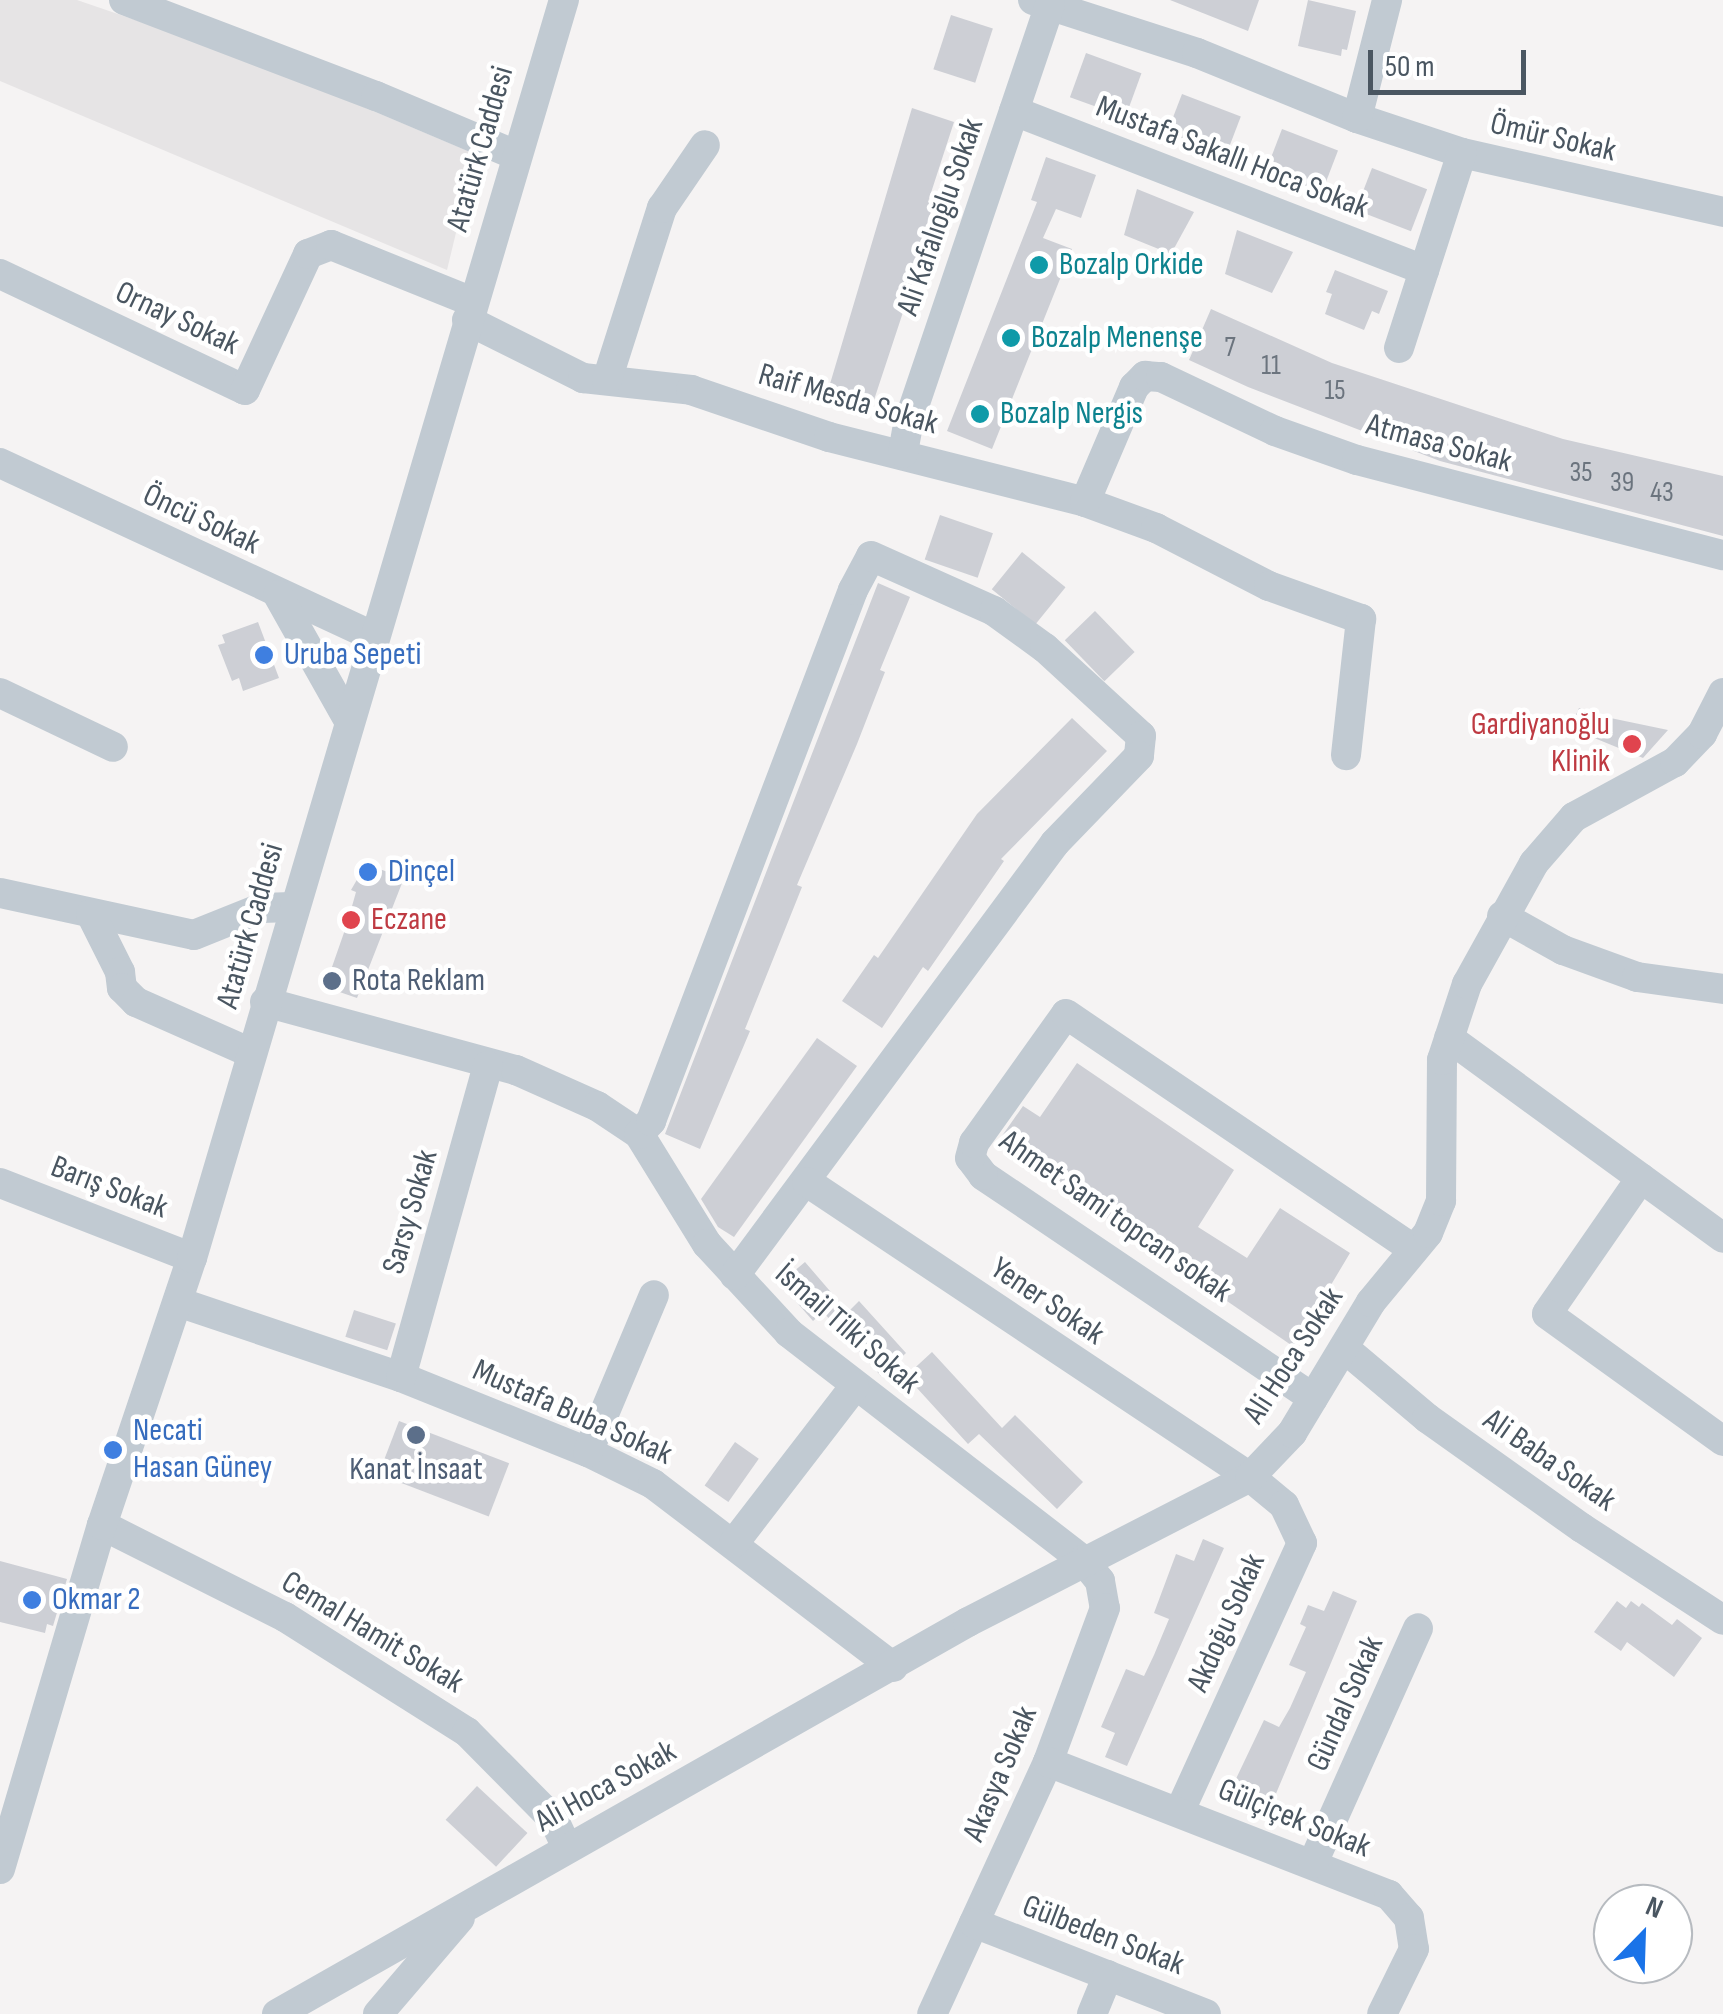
<!DOCTYPE html>
<meta charset="utf-8">
<style>
body{margin:0}
#map{position:relative;width:1723px;height:2014px;overflow:hidden;background:#f5f3f3;font-family:"Sofia Sans Condensed",sans-serif}
div>[style]{position:absolute}
[style*='--x']{left:calc(var(--x)*1px);top:calc(var(--y)*1px);width:calc(var(--w)*1px);rotate:calc(var(--a)*1deg)}
.education>*{inset:0;background:#e6e4e5}
.building>*{inset:0;background:#cdcfd5;transform-origin:0 0}
.minor>*{height:30px;margin:-15px;padding:0 15px;transform-origin:15px;border-radius:15px;background:#c1cad2}
.dots>*{width:28px;height:28px;translate:-50% -50%;box-sizing:border-box;border:5px solid #fff;border-radius:50%}
span{translate:-50% -50%;white-space:nowrap;text-align:center;line-height:1.15;-webkit-text-stroke:9px #fff;paint-order:stroke}
.number-label{font-size:28px;color:#6b747e}
.number-label span{-webkit-text-stroke-width:0}
.street-label{font-size:32px;color:#4a5661}
.culture-label{font-size:32px;color:#0d838f}
.left{translate:0 -50%;text-align:left}
.shop-label{font-size:32px;color:#366cbe}
.health-label{font-size:32px;color:#be3a42}
.right{translate:-100% -50%;text-align:right}
.service-label{font-size:32px;color:#4e5e75}
.north{position:absolute;left:1593px;top:1884px;width:100px;height:100px;box-sizing:border-box;background:#fff;border:2px solid #b7bbc0;border-radius:50%;rotate:23deg;font-size:28px;font-weight:700;line-height:40px;text-align:center;color:#4a5661}
.north::after{content:'';display:block;margin:auto;width:35px;height:45px;background:#1a73e8;clip-path:polygon(50% 0,100% 100%,50% 72%,0 100%)}
.scale{position:absolute;left:1368px;top:50px;width:158px;height:45px;box-sizing:border-box;border:5px solid #4a5661;border-top:0;padding-left:12px;font-size:30px;line-height:35px;white-space:nowrap;color:#4a5661;-webkit-text-stroke:8px #fff;paint-order:stroke}
</style>
<div id="map">
<div class="education">
<div style="clip-path:polygon(0 0,77px 0,255px 61px,475px 154px,447px 270px,0 81px)"></div>
</div>
<div class="building">
<div style="clip-path:polygon(1170px 0,1259px 0,1248px 31px)"></div>
<div style="clip-path:polygon(1308px 0,1356px 11px,1347px 50px,1342px 49px,1341px 56px,1298px 46px)"></div>
<div style="left:951px;top:15px;width:44px;height:57px;rotate:18deg"></div>
<div style="left:1086px;top:53px;width:59px;height:47px;rotate:20deg"></div>
<div style="left:1182px;top:94px;width:63px;height:44px;rotate:21deg"></div>
<div style="clip-path:polygon(912px 108px,954px 122px,928px 202px,934px 203px,908px 280px,913px 282px,871px 409px,827px 394px)"></div>
<div style="left:1282px;top:129px;width:60px;height:45px;rotate:21deg"></div>
<div style="clip-path:polygon(1046px 157px,1096px 175px,1081px 218px,1056px 209px,1043px 238px,1072px 249px,992px 449px,947px 431px,1037px 202px,1031px 200px)"></div>
<div style="left:1372px;top:168px;width:59px;height:45px;rotate:21deg"></div>
<div style="clip-path:polygon(1137px 189px,1194px 212px,1171px 254px,1124px 235px)"></div>
<div style="clip-path:polygon(1237px 230px,1293px 252px,1272px 293px,1225px 274px)"></div>
<div style="clip-path:polygon(1335px 270px,1388px 291px,1379px 314px,1372px 311px,1364px 330px,1325px 314px,1332px 294px,1326px 292px)"></div>
<div style="clip-path:polygon(1211px 309px,1332px 363px,1477px 411px,1563px 439px,1723px 476px,1723px 536px,1440px 461px,1248px 387px,1189px 360px)"></div>
<div style="left:940px;top:515px;width:56px;height:47px;rotate:19deg"></div>
<div style="left:1022px;top:552px;width:56px;height:48px;rotate:39deg"></div>
<div style="clip-path:polygon(878px 583px,910px 597px,880px 670px,885px 672px,857px 744px,797px 885px,802px 887px,745px 1029px,750px 1031px,700px 1149px,665px 1134px)"></div>
<div style="left:1095px;top:611px;width:57px;height:42px;rotate:46deg"></div>
<div style="clip-path:polygon(258px 622px,279px 678px,243px 691px,239px 678px,232px 681px,218px 645px,225px 643px,222px 635px)"></div>
<div style="clip-path:polygon(1579px 708px,1596px 715px,1668px 730px,1643px 758px,1570px 728px)"></div>
<div style="clip-path:polygon(1072px 718px,1107px 751px,1001px 859px,1004px 861px,928px 971px,923px 967px,882px 1028px,842px 1001px,874px 955px,878px 958px,977px 814px)"></div>
<div style="clip-path:polygon(366px 864px,404px 878px,357px 998px,325px 987px,347px 924px,356px 892px,351px 890px)"></div>
<div style="clip-path:polygon(817px 1038px,857px 1066px,734px 1237px,718px 1227px,701px 1199px)"></div>
<div style="clip-path:polygon(1077px 1063px,1234px 1170px,1198px 1227px,1247px 1258px,1280px 1208px,1350px 1253px,1294px 1347px,997px 1143px,1023px 1106px,1040px 1117px)"></div>
<div style="clip-path:polygon(805px 1262px,848px 1312px,859px 1301px,906px 1353px,881px 1376px,823px 1312px,813px 1321px,780px 1283px)"></div>
<div style="left:354px;top:1310px;width:44px;height:28px;rotate:18deg"></div>
<div style="clip-path:polygon(932px 1352px,1002px 1428px,1015px 1415px,1083px 1482px,1057px 1509px,979px 1434px,968px 1444px,906px 1376px)"></div>
<div style="left:399px;top:1421px;width:118px;height:57px;rotate:21deg"></div>
<div style="left:735px;top:1442px;width:29px;height:53px;rotate:35deg"></div>
<div style="clip-path:polygon(1203px 1539px,1224px 1548px,1127px 1766px,1105px 1757px,1115px 1733px,1101px 1727px,1126px 1669px,1144px 1676px,1154px 1655px,1169px 1619px,1154px 1613px,1176px 1554px,1194px 1561px)"></div>
<div style="clip-path:polygon(0 1561px,67px 1579px,53px 1626px,47px 1624px,45px 1633px,0 1622px)"></div>
<div style="clip-path:polygon(1333px 1591px,1357px 1601px,1267px 1815px,1242px 1804px,1249px 1789px,1234px 1783px,1264px 1720px,1279px 1727px,1290px 1708px,1306px 1672px,1289px 1665px,1306px 1627px,1300px 1624px,1308px 1605px,1324px 1611px)"></div>
<div style="clip-path:polygon(1617px 1601px,1626px 1608px,1631px 1601px,1639px 1607px,1642px 1603px,1672px 1625px,1677px 1619px,1702px 1638px,1674px 1677px,1627px 1642px,1621px 1651px,1594px 1632px)"></div>
<div style="left:477px;top:1786px;width:69px;height:46px;rotate:43deg"></div>
</div>
<div class="minor">
<div style="--x:124;--y:0;--w:270;--a:20.9"></div>
<div style="--x:376;--y:96;--w:152;--a:22.9"></div>
<div style="--x:1033;--y:0;--w:172;--a:17.9"></div>
<div style="--x:1197;--y:53;--w:173;--a:22.1"></div>
<div style="--x:1357;--y:118;--w:111;--a:18.4"></div>
<div style="--x:1462;--y:153;--w:268;--a:12.7"></div>
<div style="--x:1014;--y:111;--w:440;--a:21.2"></div>
<div style="--x:1357;--y:118;--w:122;--a:-75.7"></div>
<div style="--x:0;--y:274;--w:271;--a:25.3"></div>
<div style="--x:245;--y:390;--w:150;--a:-65.1"></div>
<div style="--x:308;--y:254;--w:25;--a:-21"></div>
<div style="--x:331;--y:245;--w:153;--a:21.9"></div>
<div style="--x:467;--y:320;--w:130;--a:26.6"></div>
<div style="--x:583;--y:378;--w:109;--a:6.3"></div>
<div style="--x:691;--y:390;--w:146;--a:18.8"></div>
<div style="--x:829;--y:437;--w:264;--a:14.2"></div>
<div style="--x:1085;--y:502;--w:76;--a:20.1"></div>
<div style="--x:1156;--y:528;--w:127;--a:27.2"></div>
<div style="--x:1269;--y:586;--w:98;--a:19.7"></div>
<div style="--x:1361;--y:619;--w:137;--a:96.3"></div>
<div style="--x:1399;--y:348;--w:205;--a:-72.1"></div>
<div style="--x:607;--y:380;--w:181;--a:-72.3"></div>
<div style="--x:662;--y:208;--w:76;--a:-55.7"></div>
<div style="--x:903;--y:453;--w:29;--a:-80"></div>
<div style="--x:908;--y:424;--w:443;--a:-71.3"></div>
<div style="--x:0;--y:463;--w:411;--a:24.9"></div>
<div style="--x:1085;--y:502;--w:125;--a:-66.9"></div>
<div style="--x:1134;--y:387;--w:16;--a:-45"></div>
<div style="--x:1145;--y:376;--w:16;--a:4"></div>
<div style="--x:1161;--y:377;--w:126;--a:25.3"></div>
<div style="--x:1275;--y:431;--w:87;--a:19.5"></div>
<div style="--x:1357;--y:460;--w:378;--a:14.6"></div>
<div style="--x:278;--y:595;--w:142;--a:60.6"></div>
<div style="--x:0;--y:693;--w:125;--a:25.5"></div>
<div style="--x:0;--y:893;--w:198;--a:12.2"></div>
<div style="--x:194;--y:935;--w:72;--a:-21.9"></div>
<div style="--x:261;--y:908;--w:31;--a:-2"></div>
<div style="--x:91;--y:914;--w:65;--a:63.4"></div>
<div style="--x:120;--y:972;--w:16;--a:83"></div>
<div style="--x:122;--y:988;--w:20;--a:45"></div>
<div style="--x:136;--y:1002;--w:126;--a:23.9"></div>
<div style="--x:1502;--y:916;--w:70;--a:29.1"></div>
<div style="--x:1563;--y:950;--w:79;--a:20"></div>
<div style="--x:1637;--y:977;--w:87;--a:7.9"></div>
<div style="--x:265;--y:1002;--w:260;--a:15.2"></div>
<div style="--x:516;--y:1070;--w:89;--a:24"></div>
<div style="--x:597;--y:1106;--w:50;--a:33.7"></div>
<div style="--x:639;--y:1134;--w:129;--a:58.3"></div>
<div style="--x:707;--y:1244;--w:121;--a:47.3"></div>
<div style="--x:789;--y:1333;--w:371;--a:37.7"></div>
<div style="--x:1083;--y:1560;--w:27;--a:51"></div>
<div style="--x:1100;--y:1581;--w:27;--a:80"></div>
<div style="--x:1105;--y:1608;--w:164;--a:110.3"></div>
<div style="--x:1048;--y:1762;--w:277;--a:114.7"></div>
<div style="--x:1449;--y:1038;--w:339;--a:36.1"></div>
<div style="--x:639;--y:1134;--w:18;--a:-47"></div>
<div style="--x:651;--y:1121;--w:568;--a:-69.17"></div>
<div style="--x:853;--y:590;--w:38;--a:-62"></div>
<div style="--x:871;--y:556;--w:135;--a:24.1"></div>
<div style="--x:994;--y:611;--w:63;--a:36"></div>
<div style="--x:1045;--y:648;--w:130;--a:42.5"></div>
<div style="--x:1141;--y:736;--w:20;--a:96"></div>
<div style="--x:1139;--y:756;--w:121;--a:134"></div>
<div style="--x:1055;--y:843;--w:538;--a:126.53"></div>
<div style="--x:1641;--y:1178;--w:165;--a:124.7"></div>
<div style="--x:1547;--y:1314;--w:217;--a:35.8"></div>
<div style="--x:807;--y:1182;--w:532;--a:33.66"></div>
<div style="--x:1250;--y:1477;--w:44;--a:39.5"></div>
<div style="--x:1284;--y:1505;--w:42;--a:64.7"></div>
<div style="--x:1302;--y:1543;--w:294;--a:114.5"></div>
<div style="--x:0;--y:1183;--w:206;--a:21.3"></div>
<div style="--x:178;--y:1302;--w:235;--a:18.6"></div>
<div style="--x:401;--y:1377;--w:201;--a:21.9"></div>
<div style="--x:588;--y:1452;--w:72;--a:26.2"></div>
<div style="--x:653;--y:1484;--w:302;--a:37.3"></div>
<div style="--x:1344;--y:1348;--w:109;--a:40.1"></div>
<div style="--x:1427;--y:1418;--w:190;--a:35.4"></div>
<div style="--x:1582;--y:1528;--w:168;--a:33.1"></div>
<div style="--x:401;--y:1377;--w:323;--a:-74.4"></div>
<div style="--x:1313;--y:1398;--w:398;--a:-146"></div>
<div style="--x:983;--y:1175;--w:21;--a:-127"></div>
<div style="--x:970;--y:1158;--w:16;--a:-75"></div>
<div style="--x:974;--y:1143;--w:158;--a:-54.5"></div>
<div style="--x:1066;--y:1014;--w:420;--a:34.1"></div>
<div style="--x:588;--y:1452;--w:170;--a:-67.2"></div>
<div style="--x:102;--y:1525;--w:205;--a:26.7"></div>
<div style="--x:285;--y:1617;--w:215;--a:32.3"></div>
<div style="--x:467;--y:1732;--w:124;--a:45.3"></div>
<div style="--x:554;--y:1820;--w:31;--a:65"></div>
<div style="--x:734;--y:1543;--w:197;--a:-52.4"></div>
<div style="--x:1048;--y:1762;--w:366;--a:21.3"></div>
<div style="--x:1389;--y:1895;--w:30;--a:49"></div>
<div style="--x:1409;--y:1918;--w:31;--a:81"></div>
<div style="--x:1414;--y:1949;--w:72;--a:116.2"></div>
<div style="--x:1313;--y:1863;--w:257;--a:-65.9"></div>
<div style="--x:0;--y:1869;--w:359;--a:-73.5"></div>
<div style="--x:102;--y:1525;--w:282;--a:-71.4"></div>
<div style="--x:192;--y:1258;--w:1312;--a:-73.53"></div>
<div style="--x:974;--y:1923;--w:249;--a:21.4"></div>
<div style="--x:277;--y:2014;--w:794;--a:-29.57"></div>
<div style="--x:968;--y:1622;--w:317;--a:-27.2"></div>
<div style="--x:1250;--y:1477;--w:61;--a:-46.3"></div>
<div style="--x:1292;--y:1433;--w:153;--a:-58.9"></div>
<div style="--x:1371;--y:1302;--w:89;--a:-50.4"></div>
<div style="--x:1428;--y:1233;--w:35;--a:-68"></div>
<div style="--x:1441;--y:1201;--w:141;--a:-89.6"></div>
<div style="--x:1442;--y:1060;--w:80;--a:-71.8"></div>
<div style="--x:1467;--y:984;--w:138;--a:-61"></div>
<div style="--x:1534;--y:863;--w:61;--a:-49"></div>
<div style="--x:1574;--y:817;--w:115;--a:-28.6"></div>
<div style="--x:1675;--y:762;--w:39;--a:-46"></div>
<div style="--x:1702;--y:734;--w:46;--a:-62.9"></div>
<div style="--x:378;--y:2014;--w:126;--a:-49.5"></div>
<div style="--x:1092;--y:2014;--w:42;--a:-67.7"></div>
</div>
<div class="dots">
<div style="left:1039px;top:265px;background:#0f9aa8"></div>
<div style="left:1011px;top:338px;background:#0f9aa8"></div>
<div style="left:980px;top:414px;background:#0f9aa8"></div>
<div style="left:264px;top:655px;background:#3f7fe0"></div>
<div style="left:1632px;top:744px;background:#e0444e"></div>
<div style="left:368px;top:872px;background:#3f7fe0"></div>
<div style="left:351px;top:920px;background:#e0444e"></div>
<div style="left:332px;top:981px;background:#5c6f8a"></div>
<div style="left:416px;top:1435px;background:#5c6f8a"></div>
<div style="left:113px;top:1450px;background:#3f7fe0"></div>
<div style="left:32px;top:1600px;background:#3f7fe0"></div>
</div>
<div class="number-label">
<span style="left:1230px;top:348px">7</span>
<span style="left:1271px;top:366px">11</span>
<span style="left:1335px;top:391px">15</span>
<span style="left:1581px;top:473px">35</span>
<span style="left:1622px;top:483px">39</span>
<span style="left:1662px;top:493px">43</span>
</div>
<div class="street-label">
<span style="left:1553px;top:138px;rotate:13deg">Ömür Sokak</span>
<span style="left:481px;top:149px;rotate:-74deg">Atatürk Caddesi</span>
<span style="left:1232px;top:158px;rotate:21deg">Mustafa Sakallı Hoca Sokak</span>
<span style="left:941px;top:217px;rotate:-71deg">Ali Kafalıoğlu Sokak</span>
<span style="left:177px;top:319px;rotate:25deg">Ornay Sokak</span>
<span style="left:848px;top:400px;rotate:16deg">Raif Mesda Sokak</span>
<span style="left:1439px;top:444px;rotate:15deg">Atmasa Sokak</span>
<span style="left:201px;top:520px;rotate:25deg">Öncü Sokak</span>
<span style="left:251px;top:926px;rotate:-74deg">Atatürk Caddesi</span>
<span style="left:109px;top:1188px;rotate:21deg">Barış Sokak</span>
<span style="left:411px;top:1212px;rotate:-74deg">Sarsy Sokak</span>
<span style="left:1115px;top:1217px;rotate:35deg">Ahmet Sami topcan sokak</span>
<span style="left:1047px;top:1302px;rotate:34deg">Yener Sokak</span>
<span style="left:847px;top:1329px;rotate:41deg">İsmail Tilki Sokak</span>
<span style="left:1294px;top:1356px;rotate:-57deg">Ali Hoca Sokak</span>
<span style="left:572px;top:1413px;rotate:24deg">Mustafa Buba Sokak</span>
<span style="left:1549px;top:1461px;rotate:35deg">Ali Baba Sokak</span>
<span style="left:1227px;top:1623px;rotate:-66deg">Akdoğu Sokak</span>
<span style="left:372px;top:1633px;rotate:31deg">Cemal Hamit Sokak</span>
<span style="left:1346px;top:1704px;rotate:-66deg">Gündal Sokak</span>
<span style="left:1001px;top:1774px;rotate:-67deg">Akasya Sokak</span>
<span style="left:606px;top:1787px;rotate:-29deg">Ali Hoca Sokak</span>
<span style="left:1294px;top:1819px;rotate:22deg">Gülçiçek Sokak</span>
<span style="left:1103px;top:1936px;rotate:21deg">Gülbeden Sokak</span>
</div>
<div class="culture-label">
<span class="left" style="left:1059px;top:265px">Bozalp Orkide</span>
<span class="left" style="left:1031px;top:338px">Bozalp Menenşe</span>
<span class="left" style="left:1000px;top:414px">Bozalp Nergis</span>
</div>
<div class="shop-label">
<span class="left" style="left:284px;top:655px">Uruba Sepeti</span>
<span class="left" style="left:388px;top:872px">Dinçel</span>
<span class="left" style="left:133px;top:1450px">Necati<br>Hasan Güney</span>
<span class="left" style="left:52px;top:1600px">Okmar 2</span>
</div>
<div class="health-label">
<span class="right" style="left:1610px;top:744px">Gardiyanoğlu<br>Klinik</span>
<span class="left" style="left:371px;top:920px">Eczane</span>
</div>
<div class="service-label">
<span class="left" style="left:352px;top:981px">Rota Reklam</span>
<span style="left:416px;top:1470px">Kanat İnsaat</span>
</div>
<div class="north">N</div>
<div class="scale">50 m</div>
</div>
